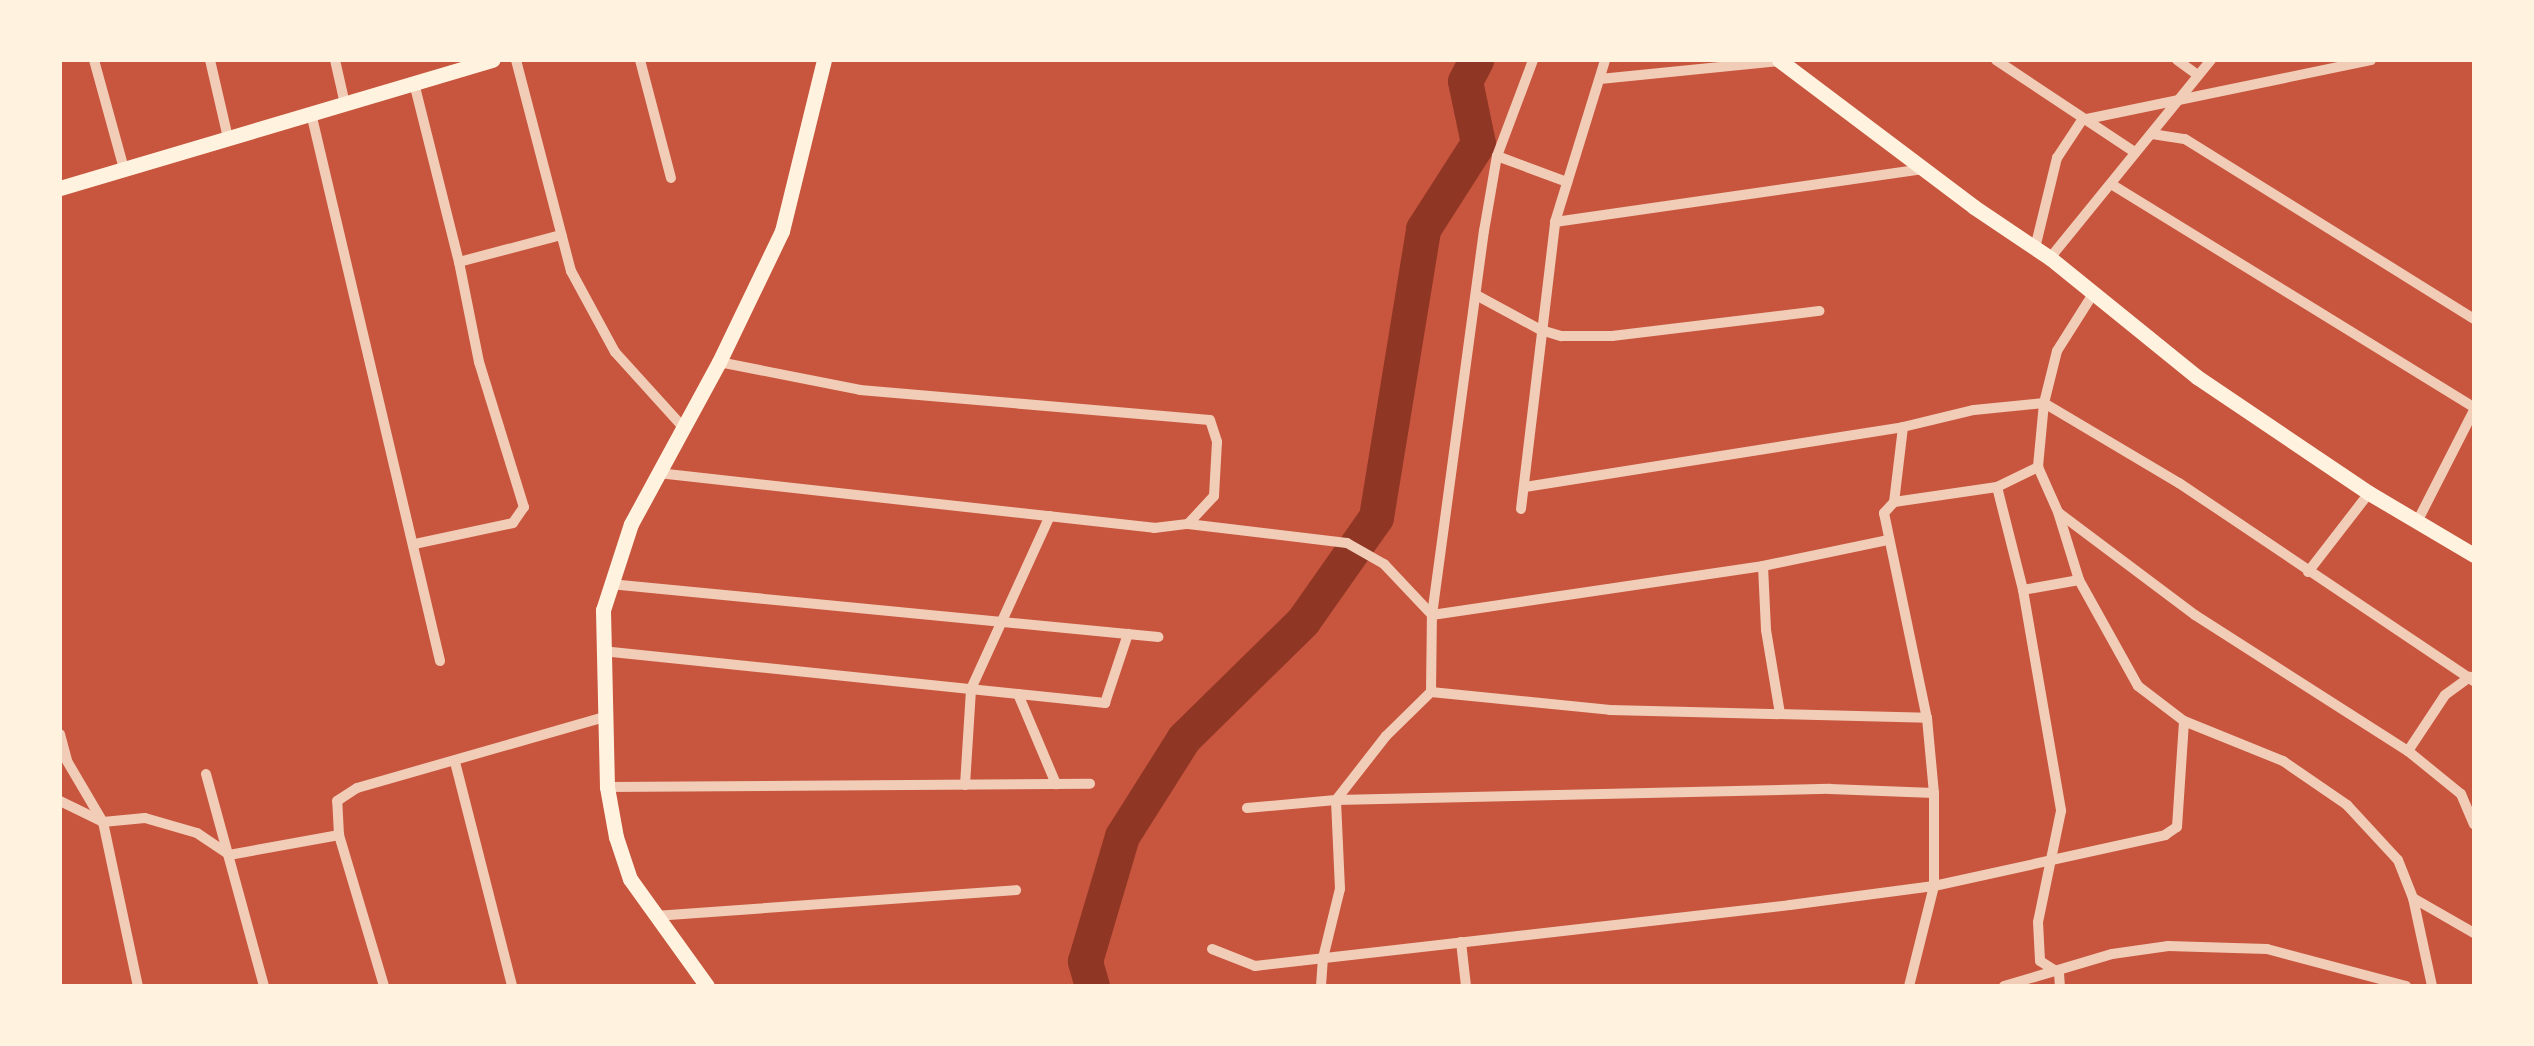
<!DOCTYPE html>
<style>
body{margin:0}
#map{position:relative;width:2534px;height:1046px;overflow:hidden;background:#c8553d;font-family:"Source Sans 3",sans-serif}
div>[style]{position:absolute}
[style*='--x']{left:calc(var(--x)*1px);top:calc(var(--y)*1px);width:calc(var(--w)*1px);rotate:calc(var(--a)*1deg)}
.river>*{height:35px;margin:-17.5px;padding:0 17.5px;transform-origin:17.5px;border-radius:17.5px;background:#8f3625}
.minor>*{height:10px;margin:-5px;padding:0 5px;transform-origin:5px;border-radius:5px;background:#f1ccb7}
.secondary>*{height:15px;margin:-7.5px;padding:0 7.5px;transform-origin:7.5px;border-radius:7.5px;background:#fff3e0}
span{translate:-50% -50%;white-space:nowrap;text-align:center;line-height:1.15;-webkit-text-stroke:8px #fff3e0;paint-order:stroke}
.frame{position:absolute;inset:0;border:62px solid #fff3e0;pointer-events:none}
</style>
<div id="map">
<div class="river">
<div style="--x:1092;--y:986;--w:26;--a:-106"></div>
<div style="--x:1085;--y:961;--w:130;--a:-73.5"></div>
<div style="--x:1122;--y:836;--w:116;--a:-57.7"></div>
<div style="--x:1184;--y:738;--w:167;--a:-44.5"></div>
<div style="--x:1303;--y:621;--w:127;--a:-54.9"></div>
<div style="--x:1376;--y:517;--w:292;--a:-80.7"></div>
<div style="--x:1423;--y:229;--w:102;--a:-57.4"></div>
<div style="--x:1478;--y:143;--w:63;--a:-101.8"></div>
<div style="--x:1465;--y:81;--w:24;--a:-62"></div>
</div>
<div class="minor">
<div style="--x:94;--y:60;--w:113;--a:74.6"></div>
<div style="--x:210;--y:60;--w:80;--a:77"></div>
<div style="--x:335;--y:60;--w:45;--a:77.2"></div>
<div style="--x:516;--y:60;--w:218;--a:75.4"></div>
<div style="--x:571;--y:271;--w:92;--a:61.5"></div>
<div style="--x:615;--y:352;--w:101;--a:47.8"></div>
<div style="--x:640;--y:60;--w:122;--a:75.3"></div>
<div style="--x:1996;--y:60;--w:164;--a:33.6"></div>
<div style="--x:2177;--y:60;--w:26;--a:36"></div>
<div style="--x:1600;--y:79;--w:181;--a:-5.7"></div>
<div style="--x:414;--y:83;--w:185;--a:75.9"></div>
<div style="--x:459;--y:262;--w:102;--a:78.7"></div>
<div style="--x:479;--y:362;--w:152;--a:72.8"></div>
<div style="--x:524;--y:507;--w:19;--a:125"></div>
<div style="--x:513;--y:523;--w:100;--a:167.9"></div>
<div style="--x:311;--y:113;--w:563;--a:76.75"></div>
<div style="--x:2152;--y:134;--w:33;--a:9"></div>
<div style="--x:2185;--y:139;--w:340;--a:31.9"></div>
<div style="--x:1497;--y:156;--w:75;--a:20.4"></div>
<div style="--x:2111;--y:184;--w:426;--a:31.6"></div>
<div style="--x:1555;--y:222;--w:372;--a:-8.2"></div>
<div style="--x:2035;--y:248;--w:93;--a:-76.3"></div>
<div style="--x:2057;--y:158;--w:45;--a:-56.7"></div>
<div style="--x:2082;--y:120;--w:295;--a:-11.7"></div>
<div style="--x:2050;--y:258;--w:255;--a:-50.9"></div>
<div style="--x:459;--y:262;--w:106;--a:-14.8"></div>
<div style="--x:2093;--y:294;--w:67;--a:122.3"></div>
<div style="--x:2057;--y:351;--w:54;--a:104"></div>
<div style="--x:2044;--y:403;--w:64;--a:95.4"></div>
<div style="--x:2038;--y:467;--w:49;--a:66"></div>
<div style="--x:2058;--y:512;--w:71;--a:72.8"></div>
<div style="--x:2079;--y:580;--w:121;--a:60.9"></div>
<div style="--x:2138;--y:686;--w:58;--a:37.3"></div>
<div style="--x:2184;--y:721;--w:107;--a:22"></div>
<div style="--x:2283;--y:761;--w:78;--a:34.5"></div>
<div style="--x:2347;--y:805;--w:75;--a:47.2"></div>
<div style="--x:2398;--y:860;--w:41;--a:68.5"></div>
<div style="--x:2413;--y:898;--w:90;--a:77.8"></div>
<div style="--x:1478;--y:296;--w:72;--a:28.4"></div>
<div style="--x:1541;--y:330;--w:21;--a:17"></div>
<div style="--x:1561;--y:336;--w:51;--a:0"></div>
<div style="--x:1612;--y:336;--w:209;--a:-6.9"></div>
<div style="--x:719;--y:362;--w:144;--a:11.2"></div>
<div style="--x:860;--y:390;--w:351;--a:4.9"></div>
<div style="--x:1210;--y:420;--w:23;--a:72"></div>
<div style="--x:1217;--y:442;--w:54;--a:93.2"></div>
<div style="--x:1214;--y:496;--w:38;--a:133"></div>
<div style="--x:1903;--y:427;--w:76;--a:96.8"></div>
<div style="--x:1894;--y:502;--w:15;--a:132"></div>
<div style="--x:1884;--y:513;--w:209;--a:78.2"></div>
<div style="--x:1927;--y:718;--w:75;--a:84.7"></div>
<div style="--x:1934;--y:793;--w:93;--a:90"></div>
<div style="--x:1934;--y:886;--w:103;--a:104"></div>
<div style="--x:658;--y:473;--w:499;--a:6.3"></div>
<div style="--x:1154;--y:528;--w:34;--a:-7"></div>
<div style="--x:1188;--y:524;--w:160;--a:6.8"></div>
<div style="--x:1347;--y:543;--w:43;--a:29.6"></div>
<div style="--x:1384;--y:564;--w:70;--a:46.7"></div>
<div style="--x:1432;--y:615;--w:335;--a:-8.4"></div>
<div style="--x:1763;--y:566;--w:127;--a:-11.8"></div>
<div style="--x:1525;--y:487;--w:383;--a:-9"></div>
<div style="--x:1903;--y:427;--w:73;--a:-13.5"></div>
<div style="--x:1974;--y:410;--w:70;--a:-5.7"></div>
<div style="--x:2044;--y:403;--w:157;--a:30.7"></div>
<div style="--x:2179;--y:483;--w:355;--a:33.9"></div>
<div style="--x:1997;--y:487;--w:106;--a:75.8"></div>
<div style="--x:2023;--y:590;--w:224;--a:80.2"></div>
<div style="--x:2061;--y:811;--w:113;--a:101.7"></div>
<div style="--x:2038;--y:922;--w:39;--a:87"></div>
<div style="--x:2040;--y:961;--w:22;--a:32"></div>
<div style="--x:2059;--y:973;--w:13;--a:86"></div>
<div style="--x:1894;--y:502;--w:104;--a:-8.3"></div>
<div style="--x:1997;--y:487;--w:46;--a:-26"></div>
<div style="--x:1521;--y:509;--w:289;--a:-83.2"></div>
<div style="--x:1555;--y:222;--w:170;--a:-72.8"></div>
<div style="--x:2059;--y:513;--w:170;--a:36.9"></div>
<div style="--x:2195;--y:615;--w:253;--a:32.6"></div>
<div style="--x:2408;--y:751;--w:68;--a:39.1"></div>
<div style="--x:2461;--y:794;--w:33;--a:67"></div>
<div style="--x:2417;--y:522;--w:126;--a:-63"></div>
<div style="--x:1763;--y:566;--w:64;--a:87.3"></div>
<div style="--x:1766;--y:630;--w:85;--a:80.5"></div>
<div style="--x:2308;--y:572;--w:100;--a:-52.3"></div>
<div style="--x:610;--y:584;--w:551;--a:5.52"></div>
<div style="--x:2023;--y:590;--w:57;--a:-10.1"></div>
<div style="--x:602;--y:651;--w:506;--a:5.9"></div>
<div style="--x:1105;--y:703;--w:73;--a:-71.6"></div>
<div style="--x:1431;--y:692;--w:180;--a:5.7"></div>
<div style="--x:1610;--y:710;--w:317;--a:1.4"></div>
<div style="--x:1018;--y:694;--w:98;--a:67.1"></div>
<div style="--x:60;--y:734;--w:28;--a:75"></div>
<div style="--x:67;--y:761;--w:71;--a:59.5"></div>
<div style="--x:103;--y:822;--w:168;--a:78"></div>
<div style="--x:2408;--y:751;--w:67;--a:-56.5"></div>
<div style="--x:2445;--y:695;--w:31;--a:-36"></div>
<div style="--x:455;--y:762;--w:231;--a:75.7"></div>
<div style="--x:206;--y:774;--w:220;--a:74.7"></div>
<div style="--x:965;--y:785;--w:96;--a:-86.4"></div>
<div style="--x:971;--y:689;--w:190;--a:-65.5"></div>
<div style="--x:607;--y:787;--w:483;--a:-0.4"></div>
<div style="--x:60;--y:801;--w:48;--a:26"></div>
<div style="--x:103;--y:822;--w:42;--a:-5.4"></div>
<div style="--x:145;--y:818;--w:54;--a:16.1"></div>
<div style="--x:197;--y:833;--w:37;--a:34"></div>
<div style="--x:1247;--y:808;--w:89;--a:-5.1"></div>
<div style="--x:1336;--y:800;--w:494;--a:-1.3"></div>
<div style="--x:1830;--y:789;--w:104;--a:2.2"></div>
<div style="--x:229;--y:855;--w:112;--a:-10.3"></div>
<div style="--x:2413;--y:898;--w:70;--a:29.8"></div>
<div style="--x:655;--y:916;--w:362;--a:-4.1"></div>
<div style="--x:1461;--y:942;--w:44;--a:83.5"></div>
<div style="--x:1212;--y:949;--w:46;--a:21.6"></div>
<div style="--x:1255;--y:966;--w:538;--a:-6.5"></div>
<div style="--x:1790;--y:905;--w:145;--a:-7.5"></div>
<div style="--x:1934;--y:886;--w:237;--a:-12.4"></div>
<div style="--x:2165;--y:835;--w:14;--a:-34"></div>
<div style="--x:2177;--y:827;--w:106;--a:-86.2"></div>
<div style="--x:384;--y:986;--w:158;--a:-106.6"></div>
<div style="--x:339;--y:835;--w:34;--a:-93"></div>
<div style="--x:337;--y:801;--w:24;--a:-33"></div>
<div style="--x:357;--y:788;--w:257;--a:-16"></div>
<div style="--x:1321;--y:986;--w:28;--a:-86"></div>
<div style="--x:1323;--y:958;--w:71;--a:-76.2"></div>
<div style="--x:1340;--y:889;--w:89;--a:-92.6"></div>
<div style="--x:1336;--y:800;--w:81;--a:-52"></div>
<div style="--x:1386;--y:736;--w:63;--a:-44.4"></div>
<div style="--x:1431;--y:692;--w:77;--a:-89.3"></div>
<div style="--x:1432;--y:615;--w:388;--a:-82.3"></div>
<div style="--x:1484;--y:231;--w:76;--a:-80.2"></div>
<div style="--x:1497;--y:156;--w:103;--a:-69.4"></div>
<div style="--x:2004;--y:986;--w:113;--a:-16.5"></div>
<div style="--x:2112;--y:954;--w:57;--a:-8.1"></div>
<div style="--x:2168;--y:946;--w:99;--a:1.7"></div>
<div style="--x:2267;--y:949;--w:144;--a:14.9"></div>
</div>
<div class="secondary">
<div style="--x:1779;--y:60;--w:244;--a:37"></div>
<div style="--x:1974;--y:207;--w:92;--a:33.9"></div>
<div style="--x:2050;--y:258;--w:189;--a:39"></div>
<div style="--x:2197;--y:377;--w:207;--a:34"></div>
<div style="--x:2369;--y:493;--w:122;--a:30.6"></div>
<div style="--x:60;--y:188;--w:451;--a:-16.5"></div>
<div style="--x:707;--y:986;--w:132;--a:-125.7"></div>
<div style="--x:630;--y:879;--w:44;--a:-108.4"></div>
<div style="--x:616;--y:837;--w:51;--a:-100.2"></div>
<div style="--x:607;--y:787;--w:177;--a:-91.3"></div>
<div style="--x:603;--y:610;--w:90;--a:-72"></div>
<div style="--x:631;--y:524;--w:184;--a:-61.5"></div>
<div style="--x:719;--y:362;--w:145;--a:-64.3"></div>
<div style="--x:782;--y:231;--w:176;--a:-76.2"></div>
</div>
<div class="frame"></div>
</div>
